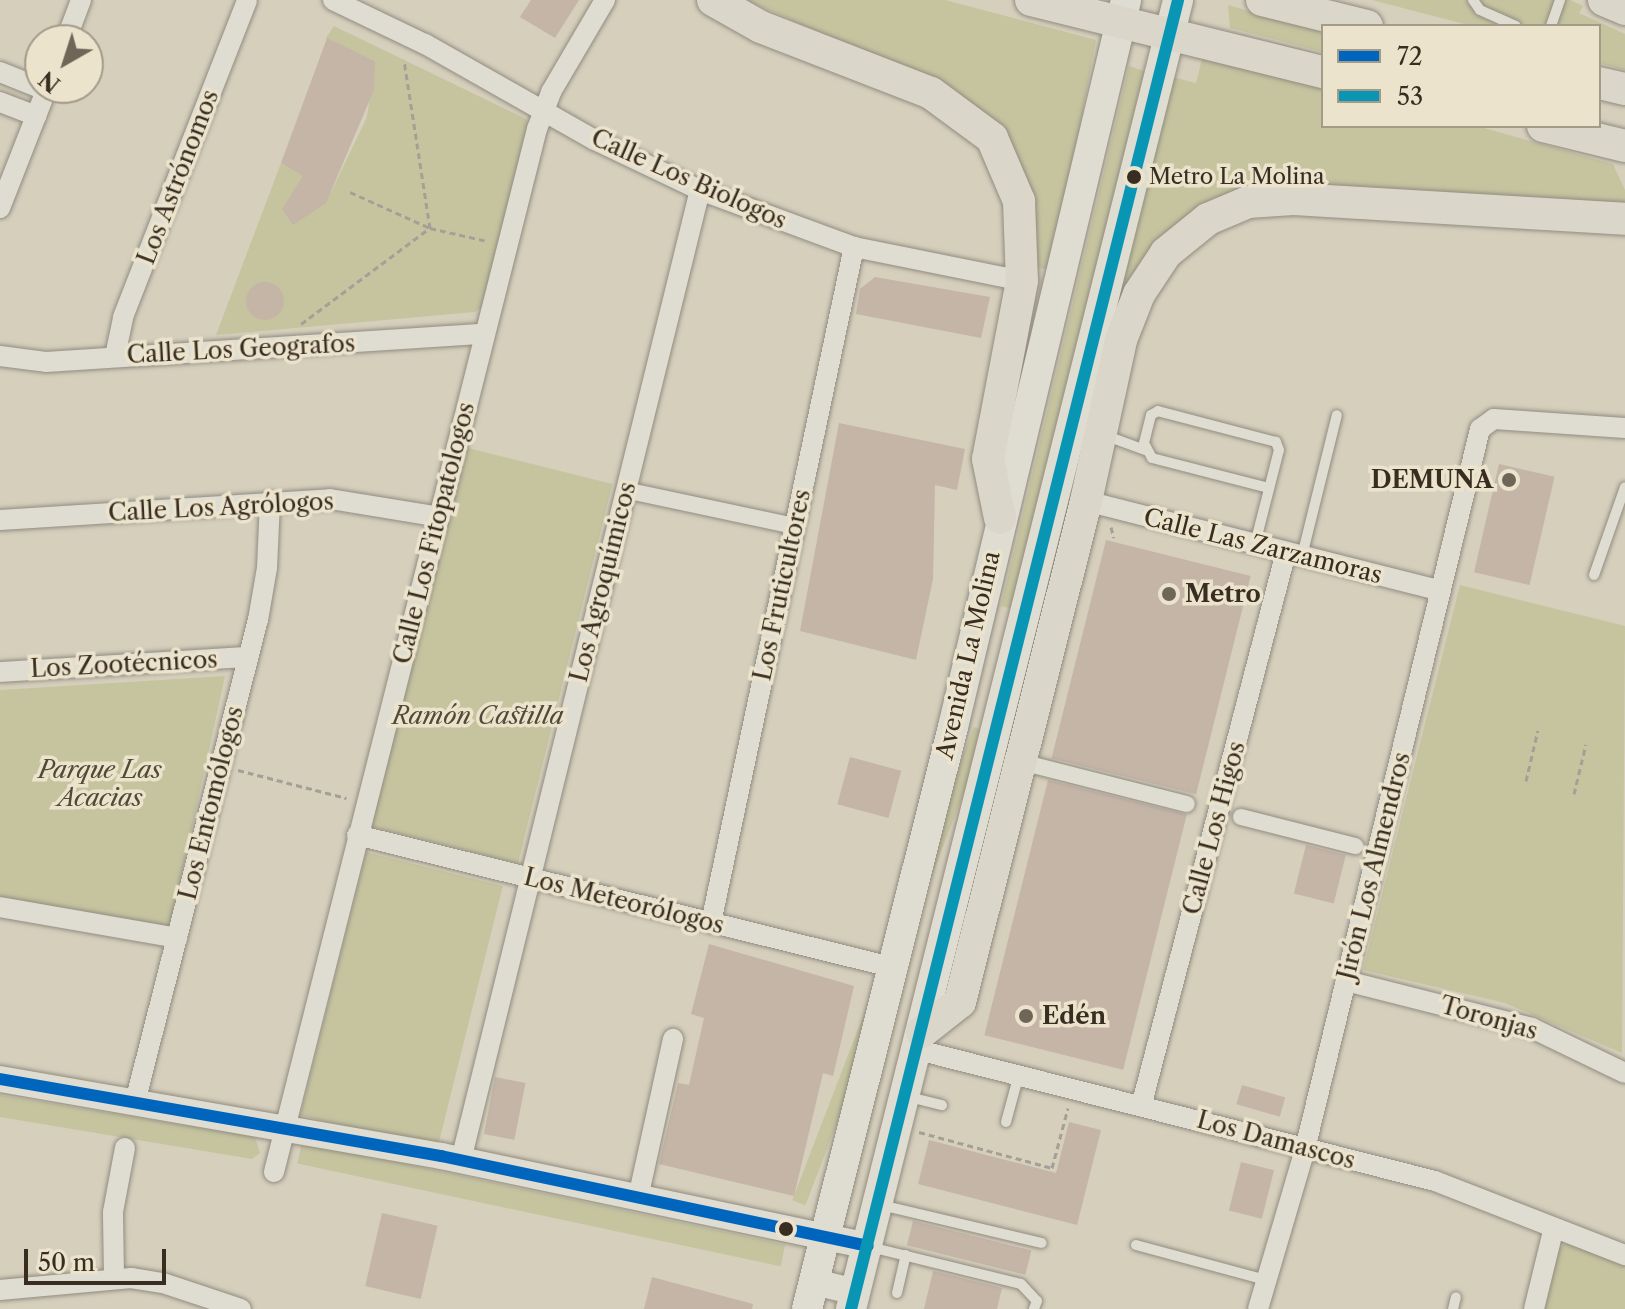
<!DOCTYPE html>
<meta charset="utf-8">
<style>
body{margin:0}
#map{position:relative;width:1625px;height:1309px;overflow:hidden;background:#d6cfbc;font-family:"Libre Caslon Text",serif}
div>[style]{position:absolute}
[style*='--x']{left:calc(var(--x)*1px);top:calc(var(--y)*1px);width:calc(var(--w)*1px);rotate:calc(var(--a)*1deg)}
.green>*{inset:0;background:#c5c49f;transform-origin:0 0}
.building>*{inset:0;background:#c4b5a7;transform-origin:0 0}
.round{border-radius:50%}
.path>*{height:3px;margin-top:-1.5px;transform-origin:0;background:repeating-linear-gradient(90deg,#a49f97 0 6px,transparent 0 10px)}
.roads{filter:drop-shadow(0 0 2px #918c80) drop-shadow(0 0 2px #918c80)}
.service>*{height:10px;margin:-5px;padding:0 5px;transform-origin:5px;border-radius:5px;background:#dfdcd2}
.pedestrian>*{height:16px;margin:-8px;padding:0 8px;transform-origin:8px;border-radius:8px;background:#dfdcd2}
.minor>*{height:20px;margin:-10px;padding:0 10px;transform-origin:10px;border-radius:10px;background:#dfdcd2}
.tertiary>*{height:26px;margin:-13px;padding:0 13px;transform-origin:13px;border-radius:13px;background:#dfdcd2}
.secondary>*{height:30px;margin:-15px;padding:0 15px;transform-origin:15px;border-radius:15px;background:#dfdcd2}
.primary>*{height:32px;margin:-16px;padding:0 16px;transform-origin:16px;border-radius:16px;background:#dad6ca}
.bus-1>*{height:12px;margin:-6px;padding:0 6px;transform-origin:6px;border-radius:6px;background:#0065bd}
.bus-2>*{height:12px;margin:-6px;padding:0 6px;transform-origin:6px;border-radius:6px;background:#0996b4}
.dots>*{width:22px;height:22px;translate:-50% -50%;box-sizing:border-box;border:4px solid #ebe3cc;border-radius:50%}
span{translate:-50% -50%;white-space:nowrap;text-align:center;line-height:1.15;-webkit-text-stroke:7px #ebe3cc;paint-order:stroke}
.bus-label{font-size:22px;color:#392d21}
.left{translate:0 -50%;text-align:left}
.street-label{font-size:24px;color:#392d21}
.poi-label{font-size:24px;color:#392d21;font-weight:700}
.right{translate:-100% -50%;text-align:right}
.park-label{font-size:24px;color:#524936;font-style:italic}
.legend{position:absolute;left:1321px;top:24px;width:280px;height:104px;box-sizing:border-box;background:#ebe3cc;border:2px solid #a49a88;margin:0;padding:10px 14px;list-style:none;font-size:24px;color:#392d21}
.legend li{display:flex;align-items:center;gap:16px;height:40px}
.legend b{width:40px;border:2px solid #a49a88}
.north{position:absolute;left:24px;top:24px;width:80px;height:80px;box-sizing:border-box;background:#ebe3cc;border:2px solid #a49a88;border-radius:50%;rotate:219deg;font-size:22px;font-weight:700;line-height:32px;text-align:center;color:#392d21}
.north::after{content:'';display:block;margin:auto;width:28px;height:36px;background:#706657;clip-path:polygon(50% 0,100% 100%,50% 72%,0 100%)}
.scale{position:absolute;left:24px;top:1249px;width:142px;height:36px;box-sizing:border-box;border:4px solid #392d21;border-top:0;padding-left:10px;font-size:24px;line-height:28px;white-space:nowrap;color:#392d21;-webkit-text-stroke:6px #ebe3cc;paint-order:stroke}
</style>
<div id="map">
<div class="green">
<div style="clip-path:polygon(747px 0,945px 0,1096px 40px,1054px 265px,1048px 270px,1034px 267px,1028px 196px,947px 90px)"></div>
<div style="clip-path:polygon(1372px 0,1570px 0,1583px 6px,1579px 13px,1625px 34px,1625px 70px,1599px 63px,1599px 26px,1472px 26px)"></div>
<div style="clip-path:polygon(1228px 5px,1323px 32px,1323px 52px,1230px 28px)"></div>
<div style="clip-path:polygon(334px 26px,526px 119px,530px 131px,483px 306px,475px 312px,216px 335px,281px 163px,331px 192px,367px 117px,375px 61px,326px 38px)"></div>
<div style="clip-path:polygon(1204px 51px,1323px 83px,1323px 126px,1477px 126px,1613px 164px,1625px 190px,1625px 204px,1244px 194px,1115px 296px,1173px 77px,1196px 83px)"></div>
<div style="clip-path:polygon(1129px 66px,1147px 72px,1013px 609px,1001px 606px)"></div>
<div style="left:464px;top:447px;width:153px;height:391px;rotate:14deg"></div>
<div style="clip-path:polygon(1460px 585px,1625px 626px,1622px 1053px,1505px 1003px,1363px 970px)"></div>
<div style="clip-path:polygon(225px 676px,170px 928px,0 898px,0 690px)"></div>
<div style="left:974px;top:727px;width:14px;height:507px;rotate:21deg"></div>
<div style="left:366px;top:852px;width:141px;height:271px;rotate:14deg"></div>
<div style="clip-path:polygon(0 1095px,255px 1137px,260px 1153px,252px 1159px,0 1117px)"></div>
<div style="left:302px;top:1142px;width:494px;height:22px;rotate:12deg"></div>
<div style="clip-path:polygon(1566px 1243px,1625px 1264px,1625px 1309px,1542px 1309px,1557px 1250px)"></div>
</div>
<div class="building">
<div style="clip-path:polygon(531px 0,579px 0,555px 38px,520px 17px)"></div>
<div style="clip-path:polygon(327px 38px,375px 61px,374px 90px,326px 203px,293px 225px,282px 209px,303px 176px,281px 163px)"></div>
<div style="clip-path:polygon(875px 277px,990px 297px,981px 338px,856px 314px,860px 289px)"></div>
<div class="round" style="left:246px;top:282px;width:38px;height:38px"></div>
<div style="clip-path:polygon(839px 423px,965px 449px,957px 490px,935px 485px,933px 579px,916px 660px,800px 631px)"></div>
<div style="left:1499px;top:464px;width:57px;height:111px;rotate:13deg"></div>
<div style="left:1106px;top:540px;width:149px;height:225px;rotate:14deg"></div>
<div style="left:850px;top:757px;width:53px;height:49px;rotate:15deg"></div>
<div style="left:1048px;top:780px;width:143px;height:263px;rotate:14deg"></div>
<div style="left:1306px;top:845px;width:41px;height:50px;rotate:14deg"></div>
<div style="clip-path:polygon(709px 944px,854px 986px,833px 1076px,823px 1073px,794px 1196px,659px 1164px,678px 1083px,689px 1085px,704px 1018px,691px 1014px)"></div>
<div style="left:495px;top:1077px;width:31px;height:58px;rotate:11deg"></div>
<div style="left:1242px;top:1085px;width:45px;height:20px;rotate:16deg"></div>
<div style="clip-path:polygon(1069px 1122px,1101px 1130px,1077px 1225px,918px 1184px,929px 1140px,1056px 1173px)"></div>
<div style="left:1241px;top:1162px;width:34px;height:50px;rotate:14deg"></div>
<div style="left:382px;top:1213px;width:57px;height:75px;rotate:13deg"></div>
<div style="left:913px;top:1221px;width:122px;height:25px;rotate:14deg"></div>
<div style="clip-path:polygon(933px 1271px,1002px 1288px,997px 1309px,924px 1309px)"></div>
<div style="clip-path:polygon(652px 1277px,753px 1304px,752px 1309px,644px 1309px)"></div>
</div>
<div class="path">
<div style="--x:350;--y:192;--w:88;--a:24.2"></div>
<div style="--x:430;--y:228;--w:58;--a:12.8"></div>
<div style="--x:301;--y:324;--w:161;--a:-36.7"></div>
<div style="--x:430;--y:228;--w:170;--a:-98.8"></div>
<div style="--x:1111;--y:527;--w:11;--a:75"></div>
<div style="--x:238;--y:770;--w:112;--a:14.5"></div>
<div style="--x:1526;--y:781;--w:52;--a:-76.8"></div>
<div style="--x:1574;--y:794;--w:51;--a:-76.5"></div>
<div style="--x:919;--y:1132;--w:138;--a:15.1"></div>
<div style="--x:1052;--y:1168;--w:62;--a:-75.1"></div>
</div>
<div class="roads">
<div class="service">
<div style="--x:1473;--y:0;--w:12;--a:55"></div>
<div style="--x:1480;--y:10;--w:39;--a:24"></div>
<div style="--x:1551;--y:26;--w:28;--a:-71"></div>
<div style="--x:1104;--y:435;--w:44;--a:20.1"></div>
<div style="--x:1255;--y:544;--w:97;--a:-75.7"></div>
<div style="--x:1279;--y:450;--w:9;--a:-111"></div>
<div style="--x:1276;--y:442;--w:122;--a:-165.3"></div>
<div style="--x:1158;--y:411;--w:8;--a:150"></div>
<div style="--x:1151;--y:415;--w:29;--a:104"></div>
<div style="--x:1144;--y:443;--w:17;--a:62"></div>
<div style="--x:1152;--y:458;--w:121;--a:14.4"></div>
<div style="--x:1302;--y:556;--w:145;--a:-76.1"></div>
<div style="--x:1594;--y:575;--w:93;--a:-70.6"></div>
<div style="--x:909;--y:1097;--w:34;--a:14"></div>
<div style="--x:1006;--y:1122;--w:50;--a:-74.8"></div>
<div style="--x:881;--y:1205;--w:165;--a:13.3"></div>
<div style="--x:1136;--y:1245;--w:135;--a:15.1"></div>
<div style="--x:870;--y:1247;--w:155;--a:13.8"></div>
<div style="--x:1021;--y:1284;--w:23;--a:47"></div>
<div style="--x:1037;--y:1301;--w:9;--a:111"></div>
<div style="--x:897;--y:1293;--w:39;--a:-77"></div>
<div style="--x:1453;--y:1309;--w:12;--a:-76"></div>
</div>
<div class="pedestrian">
<div style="--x:625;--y:490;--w:174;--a:12"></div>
<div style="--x:1021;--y:762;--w:171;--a:14.2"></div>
<div style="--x:1241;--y:817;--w:118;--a:14.3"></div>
</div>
<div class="minor">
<div style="--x:333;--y:0;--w:102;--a:25.6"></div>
<div style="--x:425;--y:44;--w:195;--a:29.5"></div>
<div style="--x:595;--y:140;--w:116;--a:25.5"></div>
<div style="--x:700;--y:190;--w:164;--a:20.3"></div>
<div style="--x:854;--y:247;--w:171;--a:11.4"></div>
<div style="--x:66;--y:40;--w:43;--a:-69.4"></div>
<div style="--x:0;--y:72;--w:43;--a:21.8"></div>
<div style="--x:0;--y:102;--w:39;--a:21"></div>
<div style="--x:0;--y:208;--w:129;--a:-68.6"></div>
<div style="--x:0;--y:356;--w:46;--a:7.4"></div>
<div style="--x:46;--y:362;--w:438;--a:-3.7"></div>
<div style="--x:115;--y:356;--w:40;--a:-78"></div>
<div style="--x:123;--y:317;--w:340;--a:-68.6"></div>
<div style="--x:1086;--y:501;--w:366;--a:14.2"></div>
<div style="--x:0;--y:520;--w:331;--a:-3.6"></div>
<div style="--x:330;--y:499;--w:111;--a:9.3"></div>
<div style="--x:0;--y:672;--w:248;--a:-3.5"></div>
<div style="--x:357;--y:835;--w:550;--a:13.88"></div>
<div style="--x:0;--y:907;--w:180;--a:9.9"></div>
<div style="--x:711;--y:923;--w:691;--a:-78.06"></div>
<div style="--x:1346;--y:981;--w:192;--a:14.2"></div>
<div style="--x:1532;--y:1028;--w:103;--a:25.8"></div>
<div style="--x:918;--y:1050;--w:533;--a:14.22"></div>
<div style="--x:1435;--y:1181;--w:204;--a:21.3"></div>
<div style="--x:135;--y:1102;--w:497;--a:-75.7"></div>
<div style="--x:258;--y:620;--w:53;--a:-80.2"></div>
<div style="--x:267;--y:568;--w:67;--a:-87.4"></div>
<div style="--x:1142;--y:1103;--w:570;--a:-75.35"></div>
<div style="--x:461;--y:1160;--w:999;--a:-76.16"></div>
<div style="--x:274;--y:1172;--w:1076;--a:-75.85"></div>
<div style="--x:537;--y:129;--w:40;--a:-69"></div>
<div style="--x:551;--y:92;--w:107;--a:-59.6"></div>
<div style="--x:638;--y:1198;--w:163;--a:-77.6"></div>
<div style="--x:114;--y:1277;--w:65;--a:-90.9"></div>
<div style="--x:113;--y:1212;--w:65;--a:-79.4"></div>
<div style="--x:0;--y:1290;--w:132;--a:-5.2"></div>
<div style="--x:131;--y:1278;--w:32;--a:9"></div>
<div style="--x:163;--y:1283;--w:82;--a:18.4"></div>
<div style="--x:1258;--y:1309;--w:167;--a:-73.6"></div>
<div style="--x:1305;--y:1149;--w:741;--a:-76.34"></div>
<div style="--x:1480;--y:429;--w:17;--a:-36"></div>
<div style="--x:1494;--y:419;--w:131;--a:3.9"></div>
<div style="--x:1534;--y:1309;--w:80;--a:-76.3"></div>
</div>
<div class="tertiary">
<div style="--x:0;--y:1079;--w:448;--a:9.9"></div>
<div style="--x:441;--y:1156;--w:436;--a:11.9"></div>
<div style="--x:814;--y:1282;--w:43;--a:13.4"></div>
</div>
<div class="secondary">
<div style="--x:807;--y:1309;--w:600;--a:-75.92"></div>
<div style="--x:953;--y:727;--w:747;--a:-76.61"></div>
<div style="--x:851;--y:1309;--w:1349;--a:-75.97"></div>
</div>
<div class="primary">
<div style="--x:713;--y:0;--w:55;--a:29.4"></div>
<div style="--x:761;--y:27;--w:182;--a:21.2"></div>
<div style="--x:931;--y:93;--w:76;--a:36.4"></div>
<div style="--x:992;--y:138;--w:69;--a:66.8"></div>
<div style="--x:1019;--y:201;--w:80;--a:87.9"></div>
<div style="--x:1022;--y:281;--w:181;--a:100.8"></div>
<div style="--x:988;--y:459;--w:60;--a:78.5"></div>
<div style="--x:1031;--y:0;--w:301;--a:13.9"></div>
<div style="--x:1262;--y:0;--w:108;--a:13.9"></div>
<div style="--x:1604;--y:0;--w:23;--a:23"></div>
<div style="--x:1599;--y:83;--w:27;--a:13"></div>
<div style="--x:1543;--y:126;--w:84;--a:13.7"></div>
<div style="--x:922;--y:1032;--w:48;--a:-38.3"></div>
<div style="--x:960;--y:1002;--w:517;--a:-75.88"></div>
<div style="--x:1086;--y:501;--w:165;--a:-77.7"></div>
<div style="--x:1121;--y:340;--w:49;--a:-68.6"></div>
<div style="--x:1139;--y:294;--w:49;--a:-56.6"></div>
<div style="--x:1166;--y:253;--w:54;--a:-39"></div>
<div style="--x:1208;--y:219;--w:43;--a:-23"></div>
<div style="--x:1248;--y:202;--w:45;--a:-3.8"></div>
<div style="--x:1293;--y:199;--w:333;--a:3.4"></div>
</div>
</div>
<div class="bus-1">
<div style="--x:0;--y:1079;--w:448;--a:9.9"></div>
<div style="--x:441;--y:1156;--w:436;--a:11.9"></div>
</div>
<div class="bus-2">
<div style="--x:851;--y:1309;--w:1349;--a:-75.97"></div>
</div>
<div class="dots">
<div style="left:1134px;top:177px;background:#392d21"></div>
<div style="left:1509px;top:480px;background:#706657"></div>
<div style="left:1169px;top:594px;background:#706657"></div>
<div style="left:1026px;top:1016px;background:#706657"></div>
<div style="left:786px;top:1229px;background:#392d21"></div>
</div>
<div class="bus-label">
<span class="left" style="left:1149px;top:177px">Metro La Molina</span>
</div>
<div class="street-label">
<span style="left:178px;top:177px;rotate:-69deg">Los Astrónomos</span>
<span style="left:689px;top:179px;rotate:24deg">Calle Los Biologos</span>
<span style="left:241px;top:349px;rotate:-3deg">Calle Los Geografos</span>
<span style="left:221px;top:507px;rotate:-3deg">Calle Los Agrólogos</span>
<span style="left:434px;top:533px;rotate:-76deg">Calle Los Fitopatologos</span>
<span style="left:1263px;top:546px;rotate:14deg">Calle Las Zarzamoras</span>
<span style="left:603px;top:582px;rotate:-76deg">Los Agroquímicos</span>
<span style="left:782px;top:585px;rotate:-78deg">Los Fruticultores</span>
<span style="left:968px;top:655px;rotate:-77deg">Avenida La Molina</span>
<span style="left:124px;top:664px;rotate:-3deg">Los Zootécnicos</span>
<span style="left:211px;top:803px;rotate:-76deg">Los Entomólogos</span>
<span style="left:1214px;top:828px;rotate:-75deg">Calle Los Higos</span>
<span style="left:1374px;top:866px;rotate:-76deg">Jirón Los Almendros</span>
<span style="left:624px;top:901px;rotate:14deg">Los Meteorólogos</span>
<span style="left:1489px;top:1018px;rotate:16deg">Toronjas</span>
<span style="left:1276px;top:1140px;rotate:15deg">Los Damascos</span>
</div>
<div class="poi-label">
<span class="right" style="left:1493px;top:480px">DEMUNA</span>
<span class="left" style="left:1185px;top:594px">Metro</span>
<span class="left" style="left:1042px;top:1016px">Edén</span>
</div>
<div class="park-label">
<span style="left:478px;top:716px">Ramón Castilla</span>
<span style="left:100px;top:784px">Parque Las<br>Acacias</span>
</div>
<ul class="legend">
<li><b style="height:10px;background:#0065bd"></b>72</li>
<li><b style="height:10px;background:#0996b4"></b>53</li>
</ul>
<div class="north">N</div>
<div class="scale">50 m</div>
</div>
